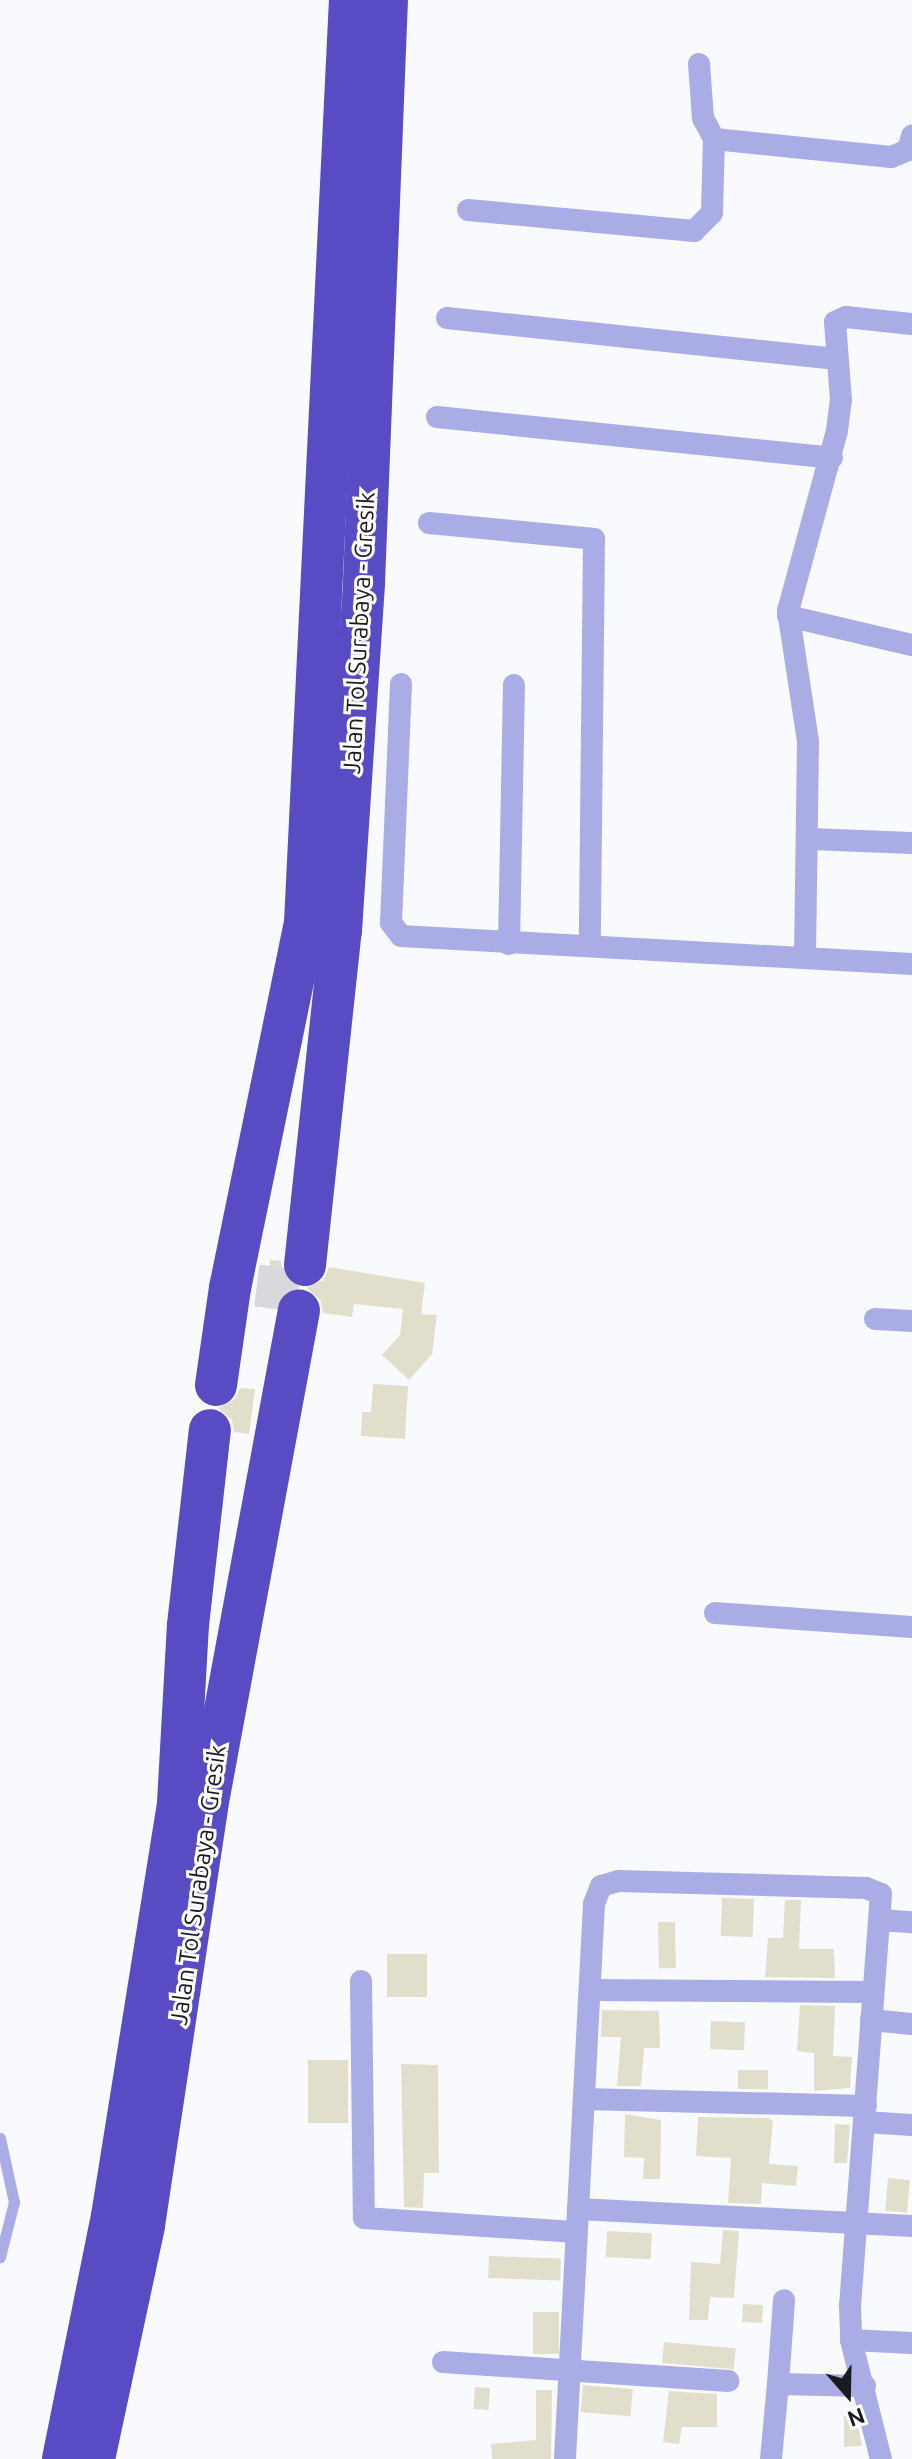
<!DOCTYPE html>
<style>
body{margin:0}
#map{position:relative;width:912px;height:2459px;overflow:hidden;background:#f9fafe;font-family:Ubuntu,sans-serif}
div>[style]{position:absolute}
[style*='--x']{left:calc(var(--x)*1px);top:calc(var(--y)*1px);width:calc(var(--w)*1px);rotate:calc(var(--a)*1deg)}
.building>*{inset:0;background:#e1dfcc;transform-origin:0 0}
.motorway-tunnel>*{height:42px;margin-top:-21px;transform-origin:0;background:repeating-linear-gradient(90deg,#d8d9dd 0 42px,transparent 0 63px)}
.service>*{height:11px;margin:-5.5px;padding:0 5.5px;transform-origin:5.5px;border-radius:5.5px;background:#aaade5}
.minor>*{height:22px;margin:-11px;padding:0 11px;transform-origin:11px;border-radius:11px;background:#aaade5}
.motorway>*{height:42px;margin:-21px;padding:0 21px;transform-origin:21px;border-radius:21px;background:#574cc3}
span{translate:-50% -50%;white-space:nowrap;text-align:center;line-height:1.15;-webkit-text-stroke:6px #fff;paint-order:stroke}
.street-label{font-size:24px;color:#1a1b21}
.north{position:absolute;left:808px;top:2355px;width:80px;height:80px;-webkit-text-stroke:6px #fff;paint-order:stroke;rotate:160deg;font-size:22px;font-weight:700;line-height:32px;text-align:center;color:#1a1b21}
.north::after{content:'';display:block;margin:auto;width:28px;height:36px;background:#1a1b21;clip-path:polygon(50% 0,100% 100%,50% 72%,0 100%)}
</style>
<div id="map">
<div class="building">
<div style="clip-path:polygon(270px 1260px,281px 1261px,283px 1275px,297px 1287px,281px 1294px,275px 1309px,265px 1308px)"></div>
<div style="clip-path:polygon(329px 1267px,425px 1283px,421px 1314px,437px 1315px,432px 1354px,409px 1380px,382px 1355px,400px 1335px,403px 1309px,354px 1304px,352px 1317px,323px 1313px,321px 1301px,307px 1288px,324px 1280px)"></div>
<div style="clip-path:polygon(373px 1384px,408px 1386px,405px 1439px,361px 1436px,362px 1412px,371px 1412px)"></div>
<div style="clip-path:polygon(240px 1388px,255px 1389px,249px 1434px,234px 1432px,232px 1420px,218px 1408px,234px 1400px)"></div>
<div style="left:722px;top:1898px;width:32px;height:38px;rotate:2deg"></div>
<div style="clip-path:polygon(785px 1900px,801px 1900px,799px 1949px,834px 1949px,835px 1978px,765px 1977px,768px 1938px,783px 1938px)"></div>
<div style="left:675px;top:1922px;width:46px;height:17px;rotate:89deg"></div>
<div style="left:387px;top:1954px;width:40px;height:43px"></div>
<div style="clip-path:polygon(800px 2005px,835px 2006px,833px 2056px,852px 2057px,850px 2088px,814px 2091px,814px 2053px,797px 2051px)"></div>
<div style="clip-path:polygon(602px 2010px,659px 2011px,660px 2048px,644px 2048px,641px 2086px,617px 2086px,621px 2037px,601px 2037px)"></div>
<div style="left:711px;top:2021px;width:34px;height:28px;rotate:2deg"></div>
<div style="left:308px;top:2060px;width:40px;height:63px"></div>
<div style="clip-path:polygon(401px 2064px,438px 2065px,439px 2173px,424px 2173px,423px 2208px,404px 2207px)"></div>
<div style="left:738px;top:2070px;width:30px;height:19px"></div>
<div style="clip-path:polygon(625px 2114px,661px 2120px,660px 2179px,643px 2179px,644px 2158px,624px 2157px)"></div>
<div style="clip-path:polygon(698px 2117px,768px 2118px,773px 2121px,769px 2164px,798px 2166px,796px 2186px,762px 2183px,761px 2204px,728px 2203px,731px 2158px,696px 2156px)"></div>
<div style="clip-path:polygon(835px 2124px,850px 2125px,847px 2163px,834px 2163px)"></div>
<div style="left:888px;top:2178px;width:22px;height:33px;rotate:5deg"></div>
<div style="clip-path:polygon(723px 2230px,739px 2231px,734px 2298px,710px 2297px,708px 2320px,689px 2320px,691px 2262px,720px 2264px)"></div>
<div style="left:607px;top:2231px;width:45px;height:26px;rotate:3deg"></div>
<div style="left:489px;top:2256px;width:72px;height:22px;rotate:2deg"></div>
<div style="left:743px;top:2304px;width:20px;height:18px;rotate:3deg"></div>
<div style="left:533px;top:2312px;width:26px;height:42px"></div>
<div style="left:664px;top:2342px;width:72px;height:21px;rotate:5deg"></div>
<div style="left:583px;top:2385px;width:50px;height:27px;rotate:5deg"></div>
<div style="left:475px;top:2387px;width:15px;height:22px;rotate:4deg"></div>
<div style="clip-path:polygon(536px 2390px,552px 2390px,551px 2459px,492px 2459px,491px 2444px,536px 2440px)"></div>
<div style="clip-path:polygon(669px 2391px,717px 2394px,717px 2427px,682px 2427px,679px 2444px,663px 2442px)"></div>
<div style="clip-path:polygon(844px 2416px,856px 2416px,862px 2446px,844px 2447px)"></div>
</div>
<div class="motorway-tunnel">
<div style="--x:275;--y:1309;--w:48;--a:-82.9"></div>
</div>
<div class="service">
<div style="--x:0;--y:2138;--w:66;--a:77.7"></div>
<div style="--x:14;--y:2202;--w:57;--a:104.3"></div>
</div>
<div class="minor">
<div style="--x:699;--y:64;--w:54;--a:85.8"></div>
<div style="--x:703;--y:118;--w:24;--a:62"></div>
<div style="--x:714;--y:139;--w:178;--a:5.8"></div>
<div style="--x:891;--y:157;--w:18;--a:-22"></div>
<div style="--x:908;--y:150;--w:15;--a:-74"></div>
<div style="--x:468;--y:210;--w:227;--a:5.3"></div>
<div style="--x:694;--y:231;--w:25;--a:-45"></div>
<div style="--x:712;--y:213;--w:74;--a:-88.5"></div>
<div style="--x:447;--y:318;--w:392;--a:6"></div>
<div style="--x:437;--y:417;--w:397;--a:5.9"></div>
<div style="--x:429;--y:523;--w:166;--a:5.5"></div>
<div style="--x:594;--y:539;--w:407;--a:90.6"></div>
<div style="--x:788;--y:616;--w:127;--a:13.2"></div>
<div style="--x:401;--y:684;--w:239;--a:92.4"></div>
<div style="--x:391;--y:923;--w:16;--a:52"></div>
<div style="--x:401;--y:936;--w:512;--a:3.14"></div>
<div style="--x:810;--y:839;--w:102;--a:2.2"></div>
<div style="--x:509;--y:944;--w:259;--a:-88.9"></div>
<div style="--x:805;--y:957;--w:216;--a:-89.2"></div>
<div style="--x:808;--y:741;--w:132;--a:-98.7"></div>
<div style="--x:788;--y:611;--w:187;--a:-74.8"></div>
<div style="--x:837;--y:431;--w:31;--a:-83"></div>
<div style="--x:841;--y:400;--w:78;--a:-94.4"></div>
<div style="--x:835;--y:322;--w:12;--a:-24"></div>
<div style="--x:846;--y:317;--w:66;--a:6.1"></div>
<div style="--x:875;--y:1319;--w:37;--a:3"></div>
<div style="--x:715;--y:1613;--w:197;--a:4.1"></div>
<div style="--x:880;--y:1920;--w:32;--a:4"></div>
<div style="--x:361;--y:1981;--w:237;--a:89.3"></div>
<div style="--x:364;--y:2218;--w:213;--a:3.8"></div>
<div style="--x:591;--y:1990;--w:282;--a:0.4"></div>
<div style="--x:871;--y:2020;--w:41;--a:5.6"></div>
<div style="--x:584;--y:2099;--w:282;--a:1.4"></div>
<div style="--x:865;--y:2122;--w:47;--a:3.7"></div>
<div style="--x:578;--y:2209;--w:334;--a:2.9"></div>
<div style="--x:851;--y:2340;--w:61;--a:2.8"></div>
<div style="--x:443;--y:2362;--w:286;--a:3.8"></div>
<div style="--x:778;--y:2384;--w:84;--a:-85.9"></div>
<div style="--x:565;--y:2459;--w:556;--a:-87.01"></div>
<div style="--x:594;--y:1904;--w:19;--a:-69"></div>
<div style="--x:601;--y:1886;--w:19;--a:-16"></div>
<div style="--x:619;--y:1881;--w:247;--a:1.6"></div>
<div style="--x:866;--y:1888;--w:16;--a:22"></div>
<div style="--x:881;--y:1894;--w:412;--a:94.3"></div>
<div style="--x:850;--y:2305;--w:35;--a:88"></div>
<div style="--x:851;--y:2340;--w:123;--a:75.9"></div>
<div style="--x:771;--y:2459;--w:75;--a:-84.7"></div>
<div style="--x:778;--y:2384;--w:87;--a:1.3"></div>
</div>
<div class="motorway">
<div style="--x:305;--y:1265;--w:337;--a:-83.9"></div>
<div style="--x:341;--y:930;--w:349;--a:-86.2"></div>
<div style="--x:364;--y:582;--w:582;--a:-87.74"></div>
<div style="--x:216;--y:1385;--w:98;--a:-81.8"></div>
<div style="--x:230;--y:1288;--w:373;--a:-78.4"></div>
<div style="--x:305;--y:923;--w:924;--a:-87.21"></div>
<div style="--x:63;--y:2459;--w:248;--a:-78.6"></div>
<div style="--x:112;--y:2216;--w:418;--a:-80.9"></div>
<div style="--x:178;--y:1803;--w:178;--a:-86.8"></div>
<div style="--x:188;--y:1625;--w:196;--a:-83.6"></div>
<div style="--x:94;--y:2459;--w:239;--a:-77.9"></div>
<div style="--x:144;--y:2225;--w:423;--a:-81.4"></div>
<div style="--x:207;--y:1807;--w:505;--a:-79.51"></div>
</div>
<div class="street-label">
<span style="left:359px;top:633px;rotate:-87deg">Jalan Tol Surabaya - Gresik</span>
<span style="left:198px;top:1885px;rotate:-82deg">Jalan Tol Surabaya - Gresik</span>
</div>
<div class="north">N</div>
</div>
